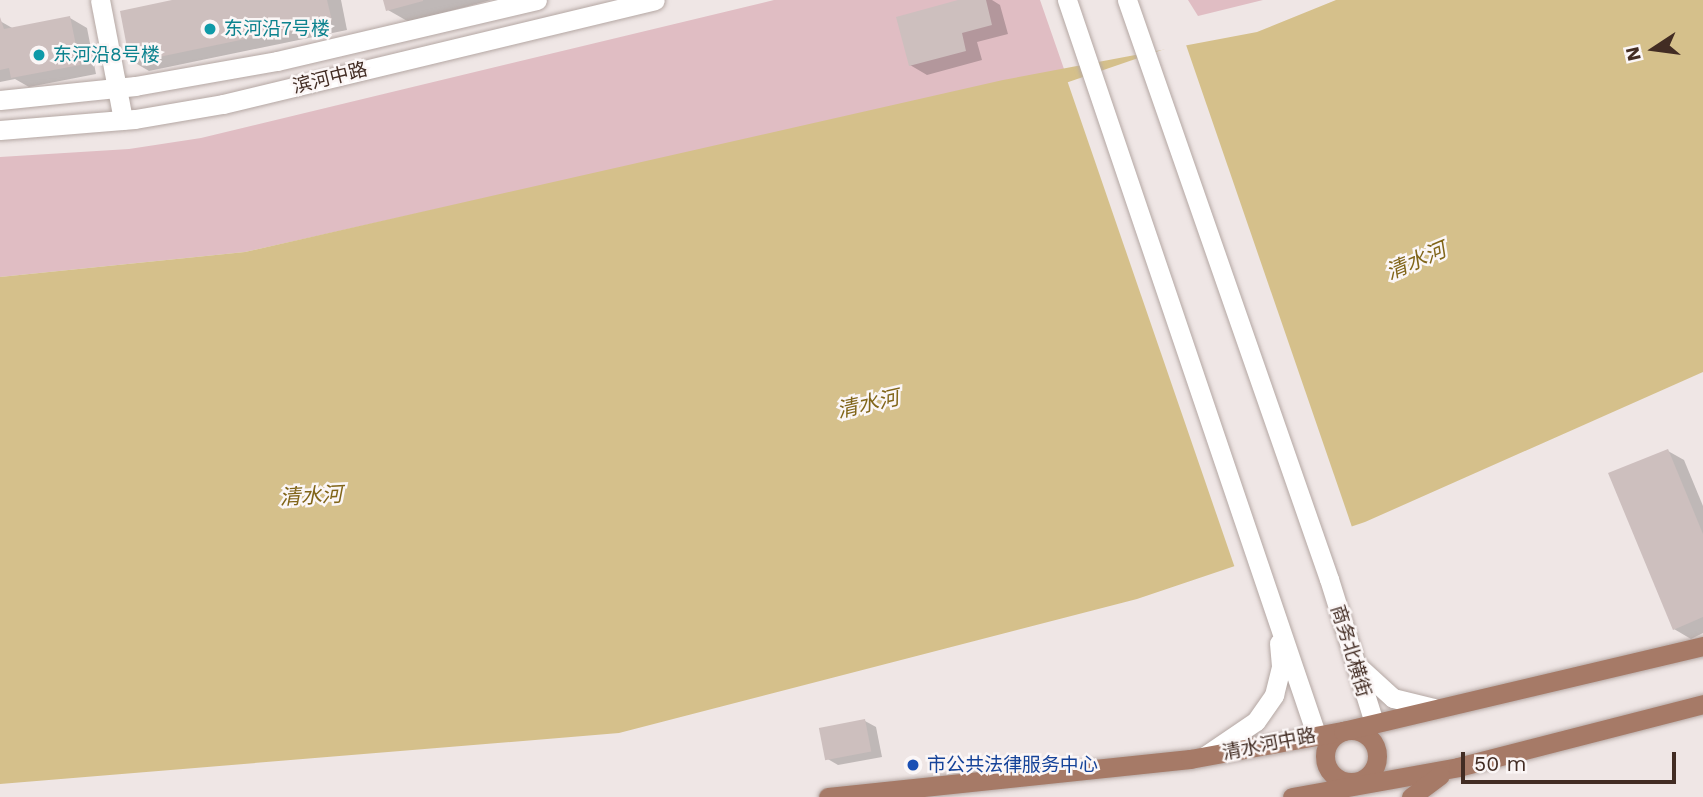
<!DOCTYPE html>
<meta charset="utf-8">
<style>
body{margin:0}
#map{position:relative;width:1703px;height:797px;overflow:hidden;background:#efe6e5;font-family:"Work Sans","Noto Sans SC",sans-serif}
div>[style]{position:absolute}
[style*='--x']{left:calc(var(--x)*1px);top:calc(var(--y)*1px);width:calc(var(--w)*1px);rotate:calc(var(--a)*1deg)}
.green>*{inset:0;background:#e0bdc3}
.water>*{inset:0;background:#d5c08b}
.pier>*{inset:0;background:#efe6e5;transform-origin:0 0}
.shadow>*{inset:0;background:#0003}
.building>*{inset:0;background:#cdbfbe;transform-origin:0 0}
.roads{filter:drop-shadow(0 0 2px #b4a7a3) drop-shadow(0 0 2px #b4a7a3)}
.minor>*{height:19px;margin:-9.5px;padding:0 9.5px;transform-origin:9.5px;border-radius:9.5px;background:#fff}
.secondary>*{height:19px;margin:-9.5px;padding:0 9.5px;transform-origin:9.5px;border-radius:9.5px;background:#fff}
.primary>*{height:19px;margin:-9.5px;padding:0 9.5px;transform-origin:9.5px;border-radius:9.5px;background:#a67a67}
.primary>.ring{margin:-9.5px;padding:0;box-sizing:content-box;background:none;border:19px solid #a67a67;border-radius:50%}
.dots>*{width:19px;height:19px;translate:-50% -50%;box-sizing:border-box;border:4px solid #fbf6f6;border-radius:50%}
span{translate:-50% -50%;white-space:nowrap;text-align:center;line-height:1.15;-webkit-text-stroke:5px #fbf6f6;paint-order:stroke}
.culture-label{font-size:19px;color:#0d838f}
.left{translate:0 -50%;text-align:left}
.street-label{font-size:19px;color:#422c23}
.transit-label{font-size:19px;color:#164399}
.water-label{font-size:21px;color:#816519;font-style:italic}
.north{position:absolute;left:1619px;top:14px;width:70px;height:70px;-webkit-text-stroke:5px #fbf6f6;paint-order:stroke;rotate:257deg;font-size:19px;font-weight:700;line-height:28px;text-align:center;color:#422c23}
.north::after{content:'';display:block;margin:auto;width:24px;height:32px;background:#422c23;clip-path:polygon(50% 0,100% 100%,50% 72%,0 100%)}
.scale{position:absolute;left:1461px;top:752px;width:215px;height:32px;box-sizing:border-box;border:4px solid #422c23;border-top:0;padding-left:9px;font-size:21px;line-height:24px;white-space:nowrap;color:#422c23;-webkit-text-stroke:5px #fbf6f6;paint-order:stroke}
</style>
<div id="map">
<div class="green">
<div style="clip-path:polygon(774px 0,1040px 0,1064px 69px,245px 252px,0 277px,0 157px,129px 149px,201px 138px)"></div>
<div style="clip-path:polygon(1188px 0,1263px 0,1198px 16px)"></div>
</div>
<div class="water">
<div style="clip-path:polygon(1336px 0,1703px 0,1703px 372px,1365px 522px,1137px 599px,619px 733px,0 784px,0 277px,245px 252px,1003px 80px,1257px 32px)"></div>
</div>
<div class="pier">
<div style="left:1185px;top:42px;width:516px;height:124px;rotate:71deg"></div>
</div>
<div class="shadow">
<div style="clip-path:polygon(180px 0,341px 0,347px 30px,149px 71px,132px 61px)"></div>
<div style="clip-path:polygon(385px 0,491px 0,409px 22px,388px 10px)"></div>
<div style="clip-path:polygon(965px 0,992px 0,1000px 5px,1008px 34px,977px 42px,982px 60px,927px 75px,910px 65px)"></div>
<div style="clip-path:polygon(70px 18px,87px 28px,96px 74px,29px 87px,15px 79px,0 82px,0 21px,14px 29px)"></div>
<div style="clip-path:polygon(1668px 451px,1684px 460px,1703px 506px,1703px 633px,1691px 639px,1674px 629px)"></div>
<div style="clip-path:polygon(865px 721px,876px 727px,882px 757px,838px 765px,826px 758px)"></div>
</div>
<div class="building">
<div style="clip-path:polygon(172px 0,327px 0,332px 21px,130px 63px,120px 11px)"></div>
<div style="clip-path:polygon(383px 0,423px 0,423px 1px,386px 11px)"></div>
<div style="clip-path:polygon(958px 0,986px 0,992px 25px,962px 33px,966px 51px,909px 66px,896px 17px)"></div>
<div style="clip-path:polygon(70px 16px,80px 65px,11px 78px,9px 68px,0 70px,0 17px,4px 29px)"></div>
<div style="clip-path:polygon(1668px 449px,1703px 534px,1703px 617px,1673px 630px,1608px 473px)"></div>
<div style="left:865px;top:719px;width:33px;height:47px;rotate:79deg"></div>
</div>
<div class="roads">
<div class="minor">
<div style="--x:100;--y:0;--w:122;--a:79.1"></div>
</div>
<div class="secondary">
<div style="--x:1067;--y:0;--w:775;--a:71.26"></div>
<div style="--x:1127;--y:0;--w:613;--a:70.77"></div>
<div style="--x:1329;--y:579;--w:151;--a:72.6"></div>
<div style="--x:0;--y:100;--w:136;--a:-5.9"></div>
<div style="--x:135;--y:86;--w:144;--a:-10"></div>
<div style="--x:277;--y:61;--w:267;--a:-13.2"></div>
<div style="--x:0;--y:130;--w:135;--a:-4.7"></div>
<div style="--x:135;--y:119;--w:89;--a:-9.7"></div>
<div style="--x:223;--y:104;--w:444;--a:-13.5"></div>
<div style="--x:1359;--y:667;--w:46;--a:42.4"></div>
<div style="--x:1393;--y:698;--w:42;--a:13.7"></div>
<div style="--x:1206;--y:755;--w:60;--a:-34.2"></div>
<div style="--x:1256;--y:721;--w:32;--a:-55"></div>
<div style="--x:1274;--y:695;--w:30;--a:-76"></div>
<div style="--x:1281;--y:666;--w:23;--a:-95"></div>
</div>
<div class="primary">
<div class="ring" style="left:1325px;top:730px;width:33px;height:33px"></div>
<div style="--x:828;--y:797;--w:364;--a:-6"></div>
<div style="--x:1190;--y:759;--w:156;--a:-10.4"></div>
<div style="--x:1343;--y:731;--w:370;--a:-13.3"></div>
<div style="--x:1292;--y:797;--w:169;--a:-10.2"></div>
<div style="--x:1458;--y:767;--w:253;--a:-14.4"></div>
<div style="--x:1411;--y:797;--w:36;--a:-37"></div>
</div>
</div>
<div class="dots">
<div style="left:210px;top:29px;background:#0f9aa8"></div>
<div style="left:39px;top:55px;background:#0f9aa8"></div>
<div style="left:913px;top:765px;background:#1a4fb4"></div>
</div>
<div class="culture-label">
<span class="left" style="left:224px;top:29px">东河沿7号楼</span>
<span class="left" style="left:53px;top:55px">东河沿8号楼</span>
</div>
<div class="street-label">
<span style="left:330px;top:78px;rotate:-14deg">滨河中路</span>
<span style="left:1351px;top:651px;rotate:73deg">商务北横街</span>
<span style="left:1269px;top:744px;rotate:-11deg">清水河中路</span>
</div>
<div class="transit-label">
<span class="left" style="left:927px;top:765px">市公共法律服务中心</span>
</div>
<div class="water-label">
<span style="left:1416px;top:261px;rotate:-23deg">清水河</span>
<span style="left:868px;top:404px;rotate:-13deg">清水河</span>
<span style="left:311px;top:496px;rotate:-3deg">清水河</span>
</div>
<div class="north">N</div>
<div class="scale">50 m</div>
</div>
